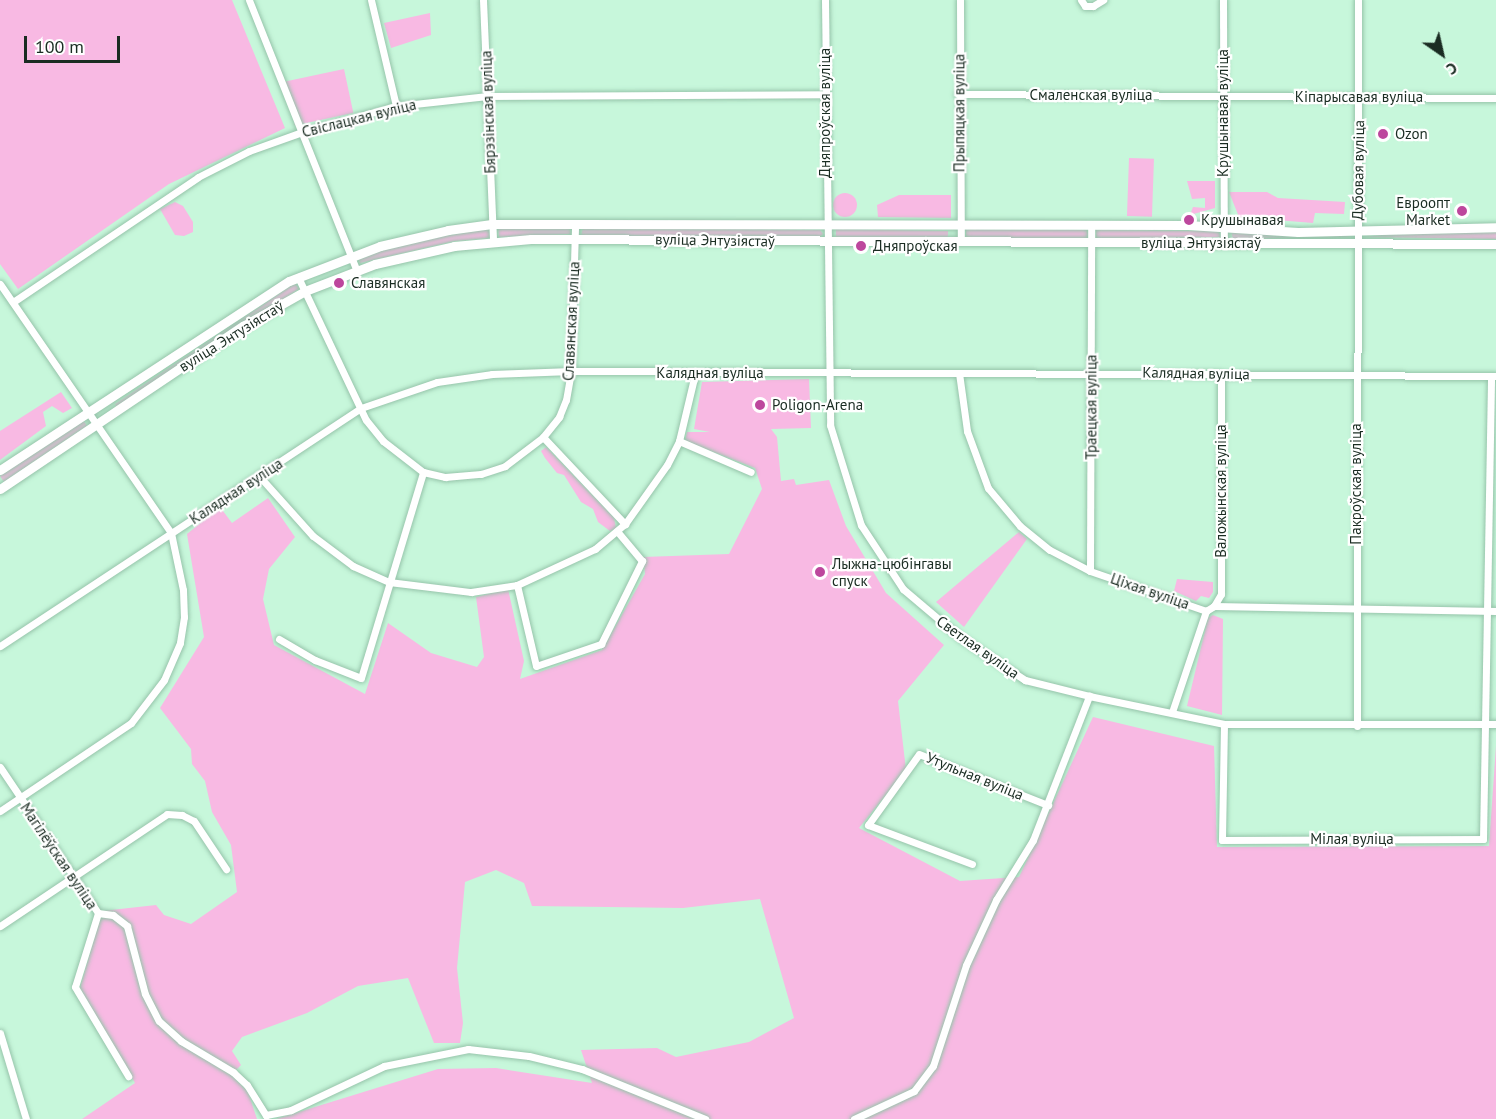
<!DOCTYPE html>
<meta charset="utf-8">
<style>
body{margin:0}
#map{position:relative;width:1496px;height:1119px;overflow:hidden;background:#c7f7db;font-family:"PT Sans",sans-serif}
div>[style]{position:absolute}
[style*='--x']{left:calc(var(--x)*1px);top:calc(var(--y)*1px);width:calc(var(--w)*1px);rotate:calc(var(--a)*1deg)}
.green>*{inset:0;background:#f8b9e3;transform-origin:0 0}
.round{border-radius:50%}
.roads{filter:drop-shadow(0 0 2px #96c4aa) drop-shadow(0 0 2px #96c4aa)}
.street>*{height:7px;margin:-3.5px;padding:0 3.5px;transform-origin:3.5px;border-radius:3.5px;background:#fff}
.secondary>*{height:9px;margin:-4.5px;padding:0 4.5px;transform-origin:4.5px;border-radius:4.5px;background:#fff}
.dots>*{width:16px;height:16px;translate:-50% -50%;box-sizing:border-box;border:3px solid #fff;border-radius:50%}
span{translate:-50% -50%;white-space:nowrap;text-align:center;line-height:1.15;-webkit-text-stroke:4.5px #fff;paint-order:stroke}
.street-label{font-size:15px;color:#1a2c22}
.poi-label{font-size:15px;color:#1a2c22}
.left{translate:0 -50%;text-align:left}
.right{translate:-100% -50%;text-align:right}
.north{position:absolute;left:1412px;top:24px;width:60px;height:60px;-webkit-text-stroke:4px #fff;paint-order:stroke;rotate:146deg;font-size:16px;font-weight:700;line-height:24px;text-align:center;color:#1a2c22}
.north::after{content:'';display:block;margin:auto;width:21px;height:27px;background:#1a2c22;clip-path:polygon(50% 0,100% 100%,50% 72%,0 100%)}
.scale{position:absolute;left:24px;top:36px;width:96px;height:27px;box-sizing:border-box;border:3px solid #1a2c22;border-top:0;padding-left:8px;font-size:18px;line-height:21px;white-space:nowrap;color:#1a2c22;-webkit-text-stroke:4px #fff;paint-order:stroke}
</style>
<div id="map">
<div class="green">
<div style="clip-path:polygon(0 0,232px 0,285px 128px,169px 184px,18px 289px,0 264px)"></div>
<div style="clip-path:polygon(430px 13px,431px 35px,391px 48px,384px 23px)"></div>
<div style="left:344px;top:69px;width:45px;height:60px;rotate:78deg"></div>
<div style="left:1129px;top:158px;width:25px;height:58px;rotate:2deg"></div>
<div style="clip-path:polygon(1187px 181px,1215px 181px,1215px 208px,1190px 215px,1193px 207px,1205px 208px,1205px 198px,1192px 199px)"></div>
<div style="clip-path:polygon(1229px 192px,1267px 192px,1278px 198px,1345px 202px,1344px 214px,1315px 213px,1313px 223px,1239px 217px)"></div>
<div class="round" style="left:833px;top:193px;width:24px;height:24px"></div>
<div style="clip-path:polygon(899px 195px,951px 195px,951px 218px,878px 217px,877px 205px)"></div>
<div style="clip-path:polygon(175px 202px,183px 206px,193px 222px,193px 232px,184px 236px,175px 235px,160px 209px)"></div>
<div style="clip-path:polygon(498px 227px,569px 228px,571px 234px,499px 237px)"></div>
<div style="clip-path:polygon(583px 227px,820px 230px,823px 234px,819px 238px,581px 236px)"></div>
<div style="clip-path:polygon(489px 228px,490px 238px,455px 241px,360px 263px,358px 257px,400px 244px)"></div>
<div style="left:836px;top:229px;width:112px;height:8px;rotate:1deg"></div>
<div style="clip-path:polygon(966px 229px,1087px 230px,1088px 234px,1087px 239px,966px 238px)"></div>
<div style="clip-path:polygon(1096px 230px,1218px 231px,1221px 237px,1096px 239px)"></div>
<div style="clip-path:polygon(1231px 231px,1348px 236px,1349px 237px,1233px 239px)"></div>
<div style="clip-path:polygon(1496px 232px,1496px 239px,1365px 237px,1398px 233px)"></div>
<div style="left:295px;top:283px;width:7px;height:217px;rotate:56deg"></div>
<div style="clip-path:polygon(809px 379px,811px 428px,771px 429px,777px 437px,781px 481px,794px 479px,796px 485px,829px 480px,846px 526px,886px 593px,944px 645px,898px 701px,906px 770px,859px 828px,960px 881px,1019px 877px,1093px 717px,1214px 746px,1217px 847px,1489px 846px,1496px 746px,1496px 1119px,276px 1119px,438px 1069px,496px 1068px,592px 1083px,581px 1050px,657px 1048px,676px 1057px,749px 1042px,794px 1018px,760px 899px,683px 908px,532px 906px,524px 883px,496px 870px,465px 882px,457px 968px,463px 1023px,460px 1043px,434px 1043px,408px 978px,358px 986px,307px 1013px,242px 1037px,232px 1051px,241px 1065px,231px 1075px,248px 1092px,257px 1119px,82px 1119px,135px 1083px,80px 988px,102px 911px,156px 905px,164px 915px,191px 924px,237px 892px,231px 845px,212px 812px,205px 781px,192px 764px,191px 749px,160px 708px,204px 637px,187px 534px,220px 507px,232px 523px,268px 498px,295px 537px,269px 569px,263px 599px,274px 645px,365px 694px,388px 623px,431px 653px,477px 667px,484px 657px,476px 597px,508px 589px,524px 661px,520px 679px,602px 650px,645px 574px,643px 557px,729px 554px,762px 489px,755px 468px,685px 441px,687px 432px,710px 432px,694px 429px,702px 382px)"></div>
<div style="clip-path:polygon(61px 392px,72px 408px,63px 413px,52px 406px,43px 412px,46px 426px,0 460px,0 431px)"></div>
<div style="left:83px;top:420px;width:7px;height:100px;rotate:56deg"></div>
<div style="clip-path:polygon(546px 447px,614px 518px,616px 528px,610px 531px,598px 522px,593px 509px,581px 502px,564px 475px,557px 473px,545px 458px,541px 451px)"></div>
<div style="clip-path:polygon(1019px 532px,1027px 539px,964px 627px,936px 602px)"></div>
<div style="clip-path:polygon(1177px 579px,1213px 582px,1213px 592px,1209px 598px,1201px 596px,1196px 601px,1174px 591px)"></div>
<div style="clip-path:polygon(1213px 615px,1223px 619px,1222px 715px,1187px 706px,1208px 618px)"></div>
</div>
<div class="roads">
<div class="street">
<div style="--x:249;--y:0;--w:289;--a:68.3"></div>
<div style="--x:371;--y:0;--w:109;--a:76.7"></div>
<div style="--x:483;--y:0;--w:242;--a:87.6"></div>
<div style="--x:825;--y:0;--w:425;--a:89.3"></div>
<div style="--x:830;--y:425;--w:105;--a:72.8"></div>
<div style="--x:861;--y:525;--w:77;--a:56.7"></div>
<div style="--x:903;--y:589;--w:76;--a:40.2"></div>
<div style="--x:961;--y:638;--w:77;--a:33.3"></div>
<div style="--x:1025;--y:680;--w:66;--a:14"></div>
<div style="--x:1089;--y:696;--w:138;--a:11.7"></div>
<div style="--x:1224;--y:724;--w:272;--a:0"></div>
<div style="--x:960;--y:0;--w:242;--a:89.8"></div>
<div style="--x:1081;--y:0;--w:7;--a:56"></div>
<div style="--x:1085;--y:6;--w:8;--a:0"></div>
<div style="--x:1093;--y:6;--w:12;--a:-31"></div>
<div style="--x:1223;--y:0;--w:243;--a:89.8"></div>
<div style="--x:958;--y:94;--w:538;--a:0.43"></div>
<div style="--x:298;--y:277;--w:158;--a:64.6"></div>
<div style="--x:366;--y:420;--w:27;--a:51"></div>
<div style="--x:383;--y:441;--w:51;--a:37.8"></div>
<div style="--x:423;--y:472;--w:23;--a:13"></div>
<div style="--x:445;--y:477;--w:36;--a:-5"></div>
<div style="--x:481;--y:474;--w:25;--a:-18"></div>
<div style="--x:505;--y:466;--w:48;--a:-37.3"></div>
<div style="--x:543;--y:437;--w:26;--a:-51"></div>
<div style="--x:559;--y:417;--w:18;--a:-68"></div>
<div style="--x:566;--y:400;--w:29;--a:-80"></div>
<div style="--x:571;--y:371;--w:147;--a:-88.4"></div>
<div style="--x:0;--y:284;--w:302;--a:55.5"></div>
<div style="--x:171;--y:533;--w:58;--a:78.1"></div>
<div style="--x:183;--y:590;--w:27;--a:88"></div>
<div style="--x:184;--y:617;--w:26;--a:99"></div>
<div style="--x:180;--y:643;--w:40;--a:113.4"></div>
<div style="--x:164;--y:680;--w:54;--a:127.5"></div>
<div style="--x:131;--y:723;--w:158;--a:146.1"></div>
<div style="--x:13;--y:302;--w:223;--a:-34"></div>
<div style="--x:198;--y:177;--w:57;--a:-27"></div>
<div style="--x:249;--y:151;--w:56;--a:-19.7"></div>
<div style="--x:302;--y:132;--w:98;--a:-15.5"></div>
<div style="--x:396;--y:106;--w:92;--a:-6.3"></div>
<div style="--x:487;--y:96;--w:338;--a:-0.3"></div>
<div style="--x:959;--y:373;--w:59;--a:82.1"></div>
<div style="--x:967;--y:431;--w:61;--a:69.8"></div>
<div style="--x:988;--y:488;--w:50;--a:49.9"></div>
<div style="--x:1020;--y:526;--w:38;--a:39"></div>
<div style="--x:1050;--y:550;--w:45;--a:27.7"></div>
<div style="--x:1090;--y:571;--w:123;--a:19"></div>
<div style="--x:1206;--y:611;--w:9;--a:-32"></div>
<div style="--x:1214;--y:606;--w:282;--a:1"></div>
<div style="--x:543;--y:437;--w:120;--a:46.7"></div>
<div style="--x:679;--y:441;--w:78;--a:23.3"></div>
<div style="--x:260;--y:477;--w:79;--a:48.1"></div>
<div style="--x:313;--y:536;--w:50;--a:36.9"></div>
<div style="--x:353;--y:566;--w:39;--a:24"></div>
<div style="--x:389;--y:582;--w:83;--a:7"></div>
<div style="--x:471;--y:592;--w:47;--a:-8.7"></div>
<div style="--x:517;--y:585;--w:86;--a:-24.8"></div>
<div style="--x:595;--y:549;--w:39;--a:-40"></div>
<div style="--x:625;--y:524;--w:72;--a:-54.6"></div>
<div style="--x:667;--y:465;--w:27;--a:-63"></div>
<div style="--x:679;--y:441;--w:69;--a:-76.6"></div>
<div style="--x:1090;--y:571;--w:346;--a:-89.8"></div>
<div style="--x:517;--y:585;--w:83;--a:76.8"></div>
<div style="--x:536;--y:666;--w:69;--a:-18.7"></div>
<div style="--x:601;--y:644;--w:93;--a:-63.7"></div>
<div style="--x:642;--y:561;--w:39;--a:-130"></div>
<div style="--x:1214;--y:606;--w:14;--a:-60"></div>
<div style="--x:1221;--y:594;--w:220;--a:-90"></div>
<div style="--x:279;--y:639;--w:42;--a:30.3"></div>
<div style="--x:315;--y:660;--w:49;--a:21.4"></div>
<div style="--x:361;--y:678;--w:215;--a:-73.2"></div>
<div style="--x:0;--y:646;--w:432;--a:-33.4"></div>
<div style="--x:361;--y:408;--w:80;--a:-18.9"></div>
<div style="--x:437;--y:382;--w:56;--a:-8.3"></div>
<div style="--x:492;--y:374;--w:79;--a:-2.2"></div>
<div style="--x:571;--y:371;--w:925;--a:0.31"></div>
<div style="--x:1172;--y:712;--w:107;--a:-71.4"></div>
<div style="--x:1224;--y:724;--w:116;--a:91"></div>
<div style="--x:1222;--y:840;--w:261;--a:-0.2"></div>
<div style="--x:1483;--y:839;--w:463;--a:-89"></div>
<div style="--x:1357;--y:726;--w:726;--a:-89.92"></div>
<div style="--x:0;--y:767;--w:176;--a:56.1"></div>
<div style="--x:972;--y:864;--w:111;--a:-159.4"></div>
<div style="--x:868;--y:825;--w:87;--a:-54.3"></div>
<div style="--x:919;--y:754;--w:139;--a:21.6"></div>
<div style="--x:98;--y:913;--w:15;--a:8"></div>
<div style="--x:113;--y:915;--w:18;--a:38"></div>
<div style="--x:127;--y:926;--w:70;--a:75.2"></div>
<div style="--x:145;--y:994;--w:30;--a:63"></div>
<div style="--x:159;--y:1021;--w:30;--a:42"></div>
<div style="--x:181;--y:1041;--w:61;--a:30.8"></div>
<div style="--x:233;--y:1072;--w:19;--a:43"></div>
<div style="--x:247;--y:1085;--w:36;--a:58"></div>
<div style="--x:266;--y:1115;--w:25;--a:-11"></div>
<div style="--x:291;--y:1110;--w:103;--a:-25.3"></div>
<div style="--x:384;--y:1066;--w:86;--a:-11.4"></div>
<div style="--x:468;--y:1049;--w:61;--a:6.5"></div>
<div style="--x:529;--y:1056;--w:55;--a:13.8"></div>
<div style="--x:582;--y:1069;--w:133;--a:22.1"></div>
<div style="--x:98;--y:913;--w:77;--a:107.3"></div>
<div style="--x:75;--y:987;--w:104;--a:59.2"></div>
<div style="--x:0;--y:926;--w:201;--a:-33.8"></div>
<div style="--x:167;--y:814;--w:15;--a:4"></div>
<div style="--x:182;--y:815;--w:13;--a:27"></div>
<div style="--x:194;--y:821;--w:58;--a:56.3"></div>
<div style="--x:0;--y:1033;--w:90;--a:73.2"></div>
<div style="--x:854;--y:1119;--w:66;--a:-25"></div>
<div style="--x:914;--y:1091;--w:31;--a:-53"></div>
<div style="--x:933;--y:1066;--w:106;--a:-71.9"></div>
<div style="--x:966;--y:965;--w:72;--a:-65.2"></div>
<div style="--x:996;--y:900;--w:70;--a:-58.3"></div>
<div style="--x:1033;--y:840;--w:155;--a:-68.7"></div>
</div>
<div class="secondary">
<div style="--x:0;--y:470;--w:345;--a:-33.2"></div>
<div style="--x:289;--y:281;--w:97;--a:-21"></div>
<div style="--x:380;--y:246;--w:70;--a:-13.2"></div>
<div style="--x:448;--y:230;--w:44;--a:-7.8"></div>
<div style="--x:492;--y:224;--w:83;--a:0"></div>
<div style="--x:575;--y:224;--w:613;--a:0.09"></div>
<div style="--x:1188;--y:225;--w:110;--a:3.6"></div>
<div style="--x:1298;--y:232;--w:198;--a:-1.4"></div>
<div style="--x:0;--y:489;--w:293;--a:-33.9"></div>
<div style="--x:243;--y:326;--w:71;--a:-29.4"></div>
<div style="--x:305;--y:291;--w:75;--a:-21.1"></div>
<div style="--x:375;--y:264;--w:81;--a:-12.8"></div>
<div style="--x:454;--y:246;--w:77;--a:-5.2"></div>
<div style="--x:531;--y:239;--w:965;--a:0.3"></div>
</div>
</div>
<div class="dots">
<div style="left:1383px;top:134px;background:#bd479d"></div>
<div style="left:1462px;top:211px;background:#bd479d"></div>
<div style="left:1189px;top:220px;background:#bd479d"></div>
<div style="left:861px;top:246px;background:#bd479d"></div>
<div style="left:339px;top:283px;background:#bd479d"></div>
<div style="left:760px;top:405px;background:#bd479d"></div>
<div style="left:820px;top:572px;background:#bd479d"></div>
</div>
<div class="street-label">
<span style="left:1091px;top:95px">Смаленская вуліца</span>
<span style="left:1359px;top:97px">Кіпарысавая вуліца</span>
<span style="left:488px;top:112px;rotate:-92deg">Бярэзінская вуліца</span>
<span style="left:825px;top:113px;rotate:-90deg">Дняпроўская вуліца</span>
<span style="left:959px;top:113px;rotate:-90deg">Прыпяцкая вуліца</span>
<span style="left:1223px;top:113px;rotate:-90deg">Крушынавая вуліца</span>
<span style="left:359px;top:118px;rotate:-14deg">Свіслацкая вуліца</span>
<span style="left:1358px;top:170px;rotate:-89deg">Дубовая вуліца</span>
<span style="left:715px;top:240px;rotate:1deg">вуліца Энтузіястаў</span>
<span style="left:1201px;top:243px">вуліца Энтузіястаў</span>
<span style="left:571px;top:321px;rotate:-87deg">Славянская вуліца</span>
<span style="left:231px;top:336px;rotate:-32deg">вуліца Энтузіястаў</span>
<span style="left:710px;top:373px">Калядная вуліца</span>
<span style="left:1196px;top:373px;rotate:1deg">Калядная вуліца</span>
<span style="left:1091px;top:407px;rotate:-90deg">Траецкая вуліца</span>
<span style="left:1356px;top:484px;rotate:-90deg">Пакроўская вуліца</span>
<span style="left:236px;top:491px;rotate:-33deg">Калядная вуліца</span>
<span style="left:1221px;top:491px;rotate:-90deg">Валожынская вуліца</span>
<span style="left:1150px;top:591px;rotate:19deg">Ціхая вуліца</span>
<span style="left:978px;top:647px;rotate:35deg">Светлая вуліца</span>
<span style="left:975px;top:776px;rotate:22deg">Утульная вуліца</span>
<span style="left:1352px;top:839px">Мілая вуліца</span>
<span style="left:59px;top:856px;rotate:56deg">Магілёўская вуліца</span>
</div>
<div class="poi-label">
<span class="left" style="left:1395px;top:134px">Ozon</span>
<span class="right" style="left:1450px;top:211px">Евроопт<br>Market</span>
<span class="left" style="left:1201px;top:220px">Крушынавая</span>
<span class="left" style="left:873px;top:246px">Дняпроўская</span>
<span class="left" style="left:351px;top:283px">Славянская</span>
<span class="left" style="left:772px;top:405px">Poligon-Arena</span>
<span class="left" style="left:832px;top:572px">Лыжна-цюбінгавы<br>спуск</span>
</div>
<div class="north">С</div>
<div class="scale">100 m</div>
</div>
